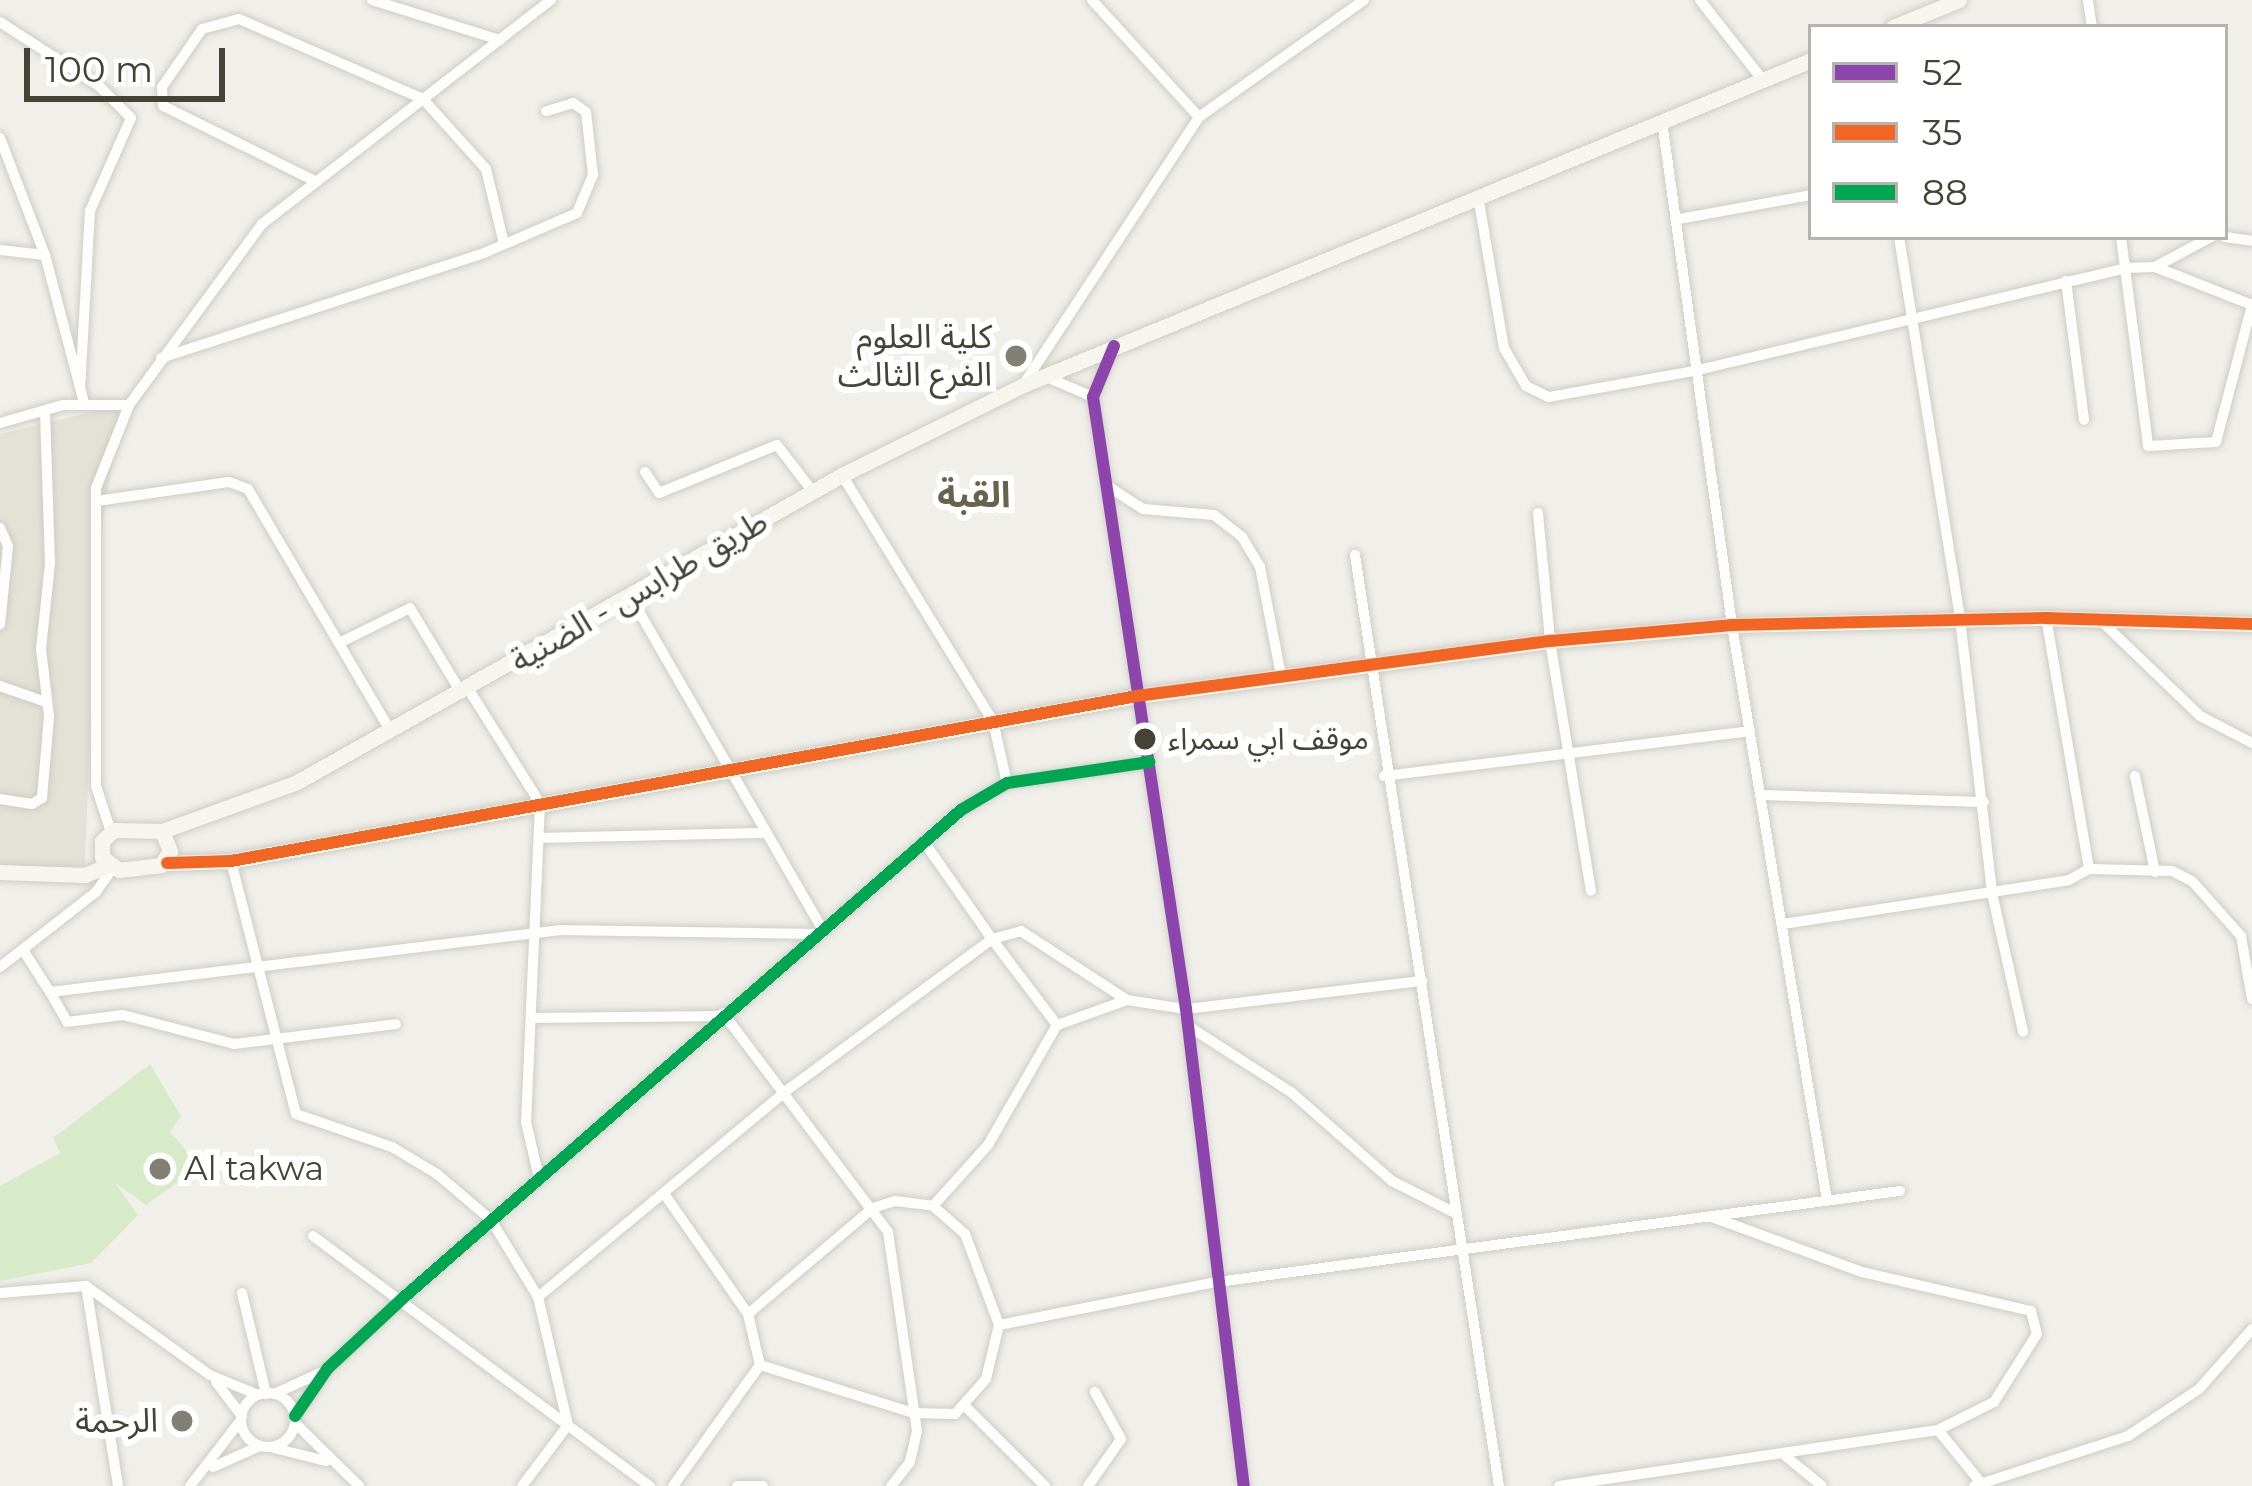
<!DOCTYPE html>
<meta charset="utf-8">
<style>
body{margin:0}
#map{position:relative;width:2252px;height:1486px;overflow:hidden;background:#f0efe9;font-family:Montserrat,"Noto Sans Arabic",sans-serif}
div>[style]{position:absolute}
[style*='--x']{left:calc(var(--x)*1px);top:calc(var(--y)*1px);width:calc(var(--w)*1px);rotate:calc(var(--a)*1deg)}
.residential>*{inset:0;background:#e4e2d6}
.green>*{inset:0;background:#d8ebc9}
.roads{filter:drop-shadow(0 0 3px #cecdc6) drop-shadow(0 0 3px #cecdc6)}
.minor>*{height:10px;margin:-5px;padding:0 5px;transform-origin:5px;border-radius:5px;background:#fdfdfc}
.minor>.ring{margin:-5px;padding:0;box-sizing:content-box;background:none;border:10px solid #fdfdfc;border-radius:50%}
.secondary>*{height:15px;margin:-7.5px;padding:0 7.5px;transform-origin:7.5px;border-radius:7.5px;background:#f6f5ee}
.bus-1>*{height:12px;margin:-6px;padding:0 6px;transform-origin:6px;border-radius:6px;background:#8e44ad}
.bus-2>*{height:12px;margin:-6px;padding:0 6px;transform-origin:6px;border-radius:6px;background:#f26522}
.bus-3>*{height:12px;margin:-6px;padding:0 6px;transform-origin:6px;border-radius:6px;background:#00a651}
.dots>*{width:33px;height:33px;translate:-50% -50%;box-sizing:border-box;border:6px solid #fff;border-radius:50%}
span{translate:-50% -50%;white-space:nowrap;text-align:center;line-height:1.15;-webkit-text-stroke:12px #fff;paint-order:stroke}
.bus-label{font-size:30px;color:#464235}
.left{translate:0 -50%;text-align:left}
.poi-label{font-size:33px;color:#464235}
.right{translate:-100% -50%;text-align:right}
.street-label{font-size:33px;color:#464235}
.neighbourhood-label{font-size:36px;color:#69624c;font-weight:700}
.legend{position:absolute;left:1808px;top:24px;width:420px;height:216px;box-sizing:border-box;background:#fff;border:3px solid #b5b3ae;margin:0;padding:15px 21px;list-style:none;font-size:36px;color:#464235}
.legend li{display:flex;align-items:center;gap:24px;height:60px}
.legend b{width:60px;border:3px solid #b5b3ae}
.scale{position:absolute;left:24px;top:48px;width:201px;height:54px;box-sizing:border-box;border:6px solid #464235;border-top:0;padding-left:15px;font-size:36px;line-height:42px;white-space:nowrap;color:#464235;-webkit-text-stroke:9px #fff;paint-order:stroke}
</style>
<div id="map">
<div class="residential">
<div style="clip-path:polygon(121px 405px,96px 564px,85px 866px,0 868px,0 434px)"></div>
</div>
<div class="green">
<div style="clip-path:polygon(150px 1064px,181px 1116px,170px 1132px,200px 1166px,146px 1205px,115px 1183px,138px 1215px,91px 1263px,0 1281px,0 1186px,60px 1153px,53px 1138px)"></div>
</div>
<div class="roads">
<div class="minor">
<div style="--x:372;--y:0;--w:134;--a:17.4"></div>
<div style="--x:1092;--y:0;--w:159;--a:47.6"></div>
<div style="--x:1700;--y:0;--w:100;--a:51.9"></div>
<div style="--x:2088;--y:0;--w:27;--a:82"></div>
<div style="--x:0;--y:22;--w:118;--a:32.9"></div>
<div style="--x:99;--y:86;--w:45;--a:45"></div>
<div style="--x:131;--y:118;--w:102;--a:113.8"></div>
<div style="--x:90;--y:211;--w:177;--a:93.2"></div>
<div style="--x:1662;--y:121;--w:509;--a:82.09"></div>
<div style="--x:1732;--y:625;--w:583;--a:80.62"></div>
<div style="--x:0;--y:138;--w:125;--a:69"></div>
<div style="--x:45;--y:255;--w:153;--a:75.2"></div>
<div style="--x:313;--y:180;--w:167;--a:-153.7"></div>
<div style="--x:163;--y:106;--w:19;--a:-93"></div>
<div style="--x:162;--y:87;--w:70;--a:-55.4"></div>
<div style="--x:202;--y:29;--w:38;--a:-15"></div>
<div style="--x:239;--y:19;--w:201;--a:23.5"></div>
<div style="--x:423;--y:99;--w:94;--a:48"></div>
<div style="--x:486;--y:169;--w:77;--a:76.5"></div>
<div style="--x:1478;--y:196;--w:154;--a:80.3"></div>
<div style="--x:1504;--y:348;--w:44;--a:59.9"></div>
<div style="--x:1526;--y:386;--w:25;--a:26"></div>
<div style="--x:1549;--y:397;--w:147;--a:-10.2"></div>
<div style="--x:1694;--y:371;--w:443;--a:-13.4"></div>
<div style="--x:2125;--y:268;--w:30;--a:-2"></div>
<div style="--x:2155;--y:267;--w:104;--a:21.4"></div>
<div style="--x:1679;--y:219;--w:134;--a:-10.3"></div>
<div style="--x:1899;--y:237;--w:387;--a:80.9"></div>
<div style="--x:1960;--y:619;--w:276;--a:83.3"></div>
<div style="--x:1992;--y:893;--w:142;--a:77.4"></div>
<div style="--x:2121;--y:237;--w:211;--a:82.6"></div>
<div style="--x:2148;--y:446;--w:68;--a:-3.4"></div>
<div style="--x:2216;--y:442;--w:142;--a:-75.3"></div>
<div style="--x:2225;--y:237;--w:27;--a:8"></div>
<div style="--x:0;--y:250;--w:45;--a:6.3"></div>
<div style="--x:2155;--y:267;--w:64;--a:-28.2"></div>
<div style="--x:2066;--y:281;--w:140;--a:82.6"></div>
<div style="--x:1114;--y:346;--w:55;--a:112.4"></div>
<div style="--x:1093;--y:397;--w:619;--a:81.36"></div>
<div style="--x:1186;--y:1009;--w:481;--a:83.1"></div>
<div style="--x:161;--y:358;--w:340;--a:-18"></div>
<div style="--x:484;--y:253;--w:101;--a:-23.3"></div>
<div style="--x:577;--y:213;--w:41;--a:-67.2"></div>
<div style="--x:593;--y:175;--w:63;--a:-96.3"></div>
<div style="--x:586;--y:112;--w:16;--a:-145"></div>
<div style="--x:573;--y:103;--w:28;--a:163"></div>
<div style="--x:1044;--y:376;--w:53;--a:23.2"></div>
<div style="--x:1025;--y:382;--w:317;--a:-56.7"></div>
<div style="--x:1199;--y:117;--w:202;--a:-35.3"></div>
<div style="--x:0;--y:423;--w:66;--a:-15.9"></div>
<div style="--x:63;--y:405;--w:66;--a:0"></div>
<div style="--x:645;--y:472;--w:25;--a:56"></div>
<div style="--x:659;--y:493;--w:127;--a:-22.1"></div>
<div style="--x:777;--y:445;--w:59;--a:52.5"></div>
<div style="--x:842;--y:475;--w:289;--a:58.5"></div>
<div style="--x:993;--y:721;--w:64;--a:77.3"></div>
<div style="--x:1106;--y:485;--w:44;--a:33"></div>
<div style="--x:1143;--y:509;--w:71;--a:4.8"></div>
<div style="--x:1214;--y:515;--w:36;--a:38"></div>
<div style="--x:1242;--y:537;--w:35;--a:59"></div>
<div style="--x:1260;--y:567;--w:110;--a:79"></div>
<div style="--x:97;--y:501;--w:133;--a:-8.2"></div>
<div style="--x:229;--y:482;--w:20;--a:20"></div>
<div style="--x:248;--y:489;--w:282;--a:59.5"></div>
<div style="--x:1538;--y:513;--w:129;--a:84.6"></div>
<div style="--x:1550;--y:641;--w:253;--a:80.7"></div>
<div style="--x:0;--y:528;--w:20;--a:66"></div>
<div style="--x:8;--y:546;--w:79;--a:95.8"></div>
<div style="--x:1355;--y:555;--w:942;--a:81.21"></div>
<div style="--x:630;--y:596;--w:382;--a:60"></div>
<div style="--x:2099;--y:619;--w:140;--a:43.8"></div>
<div style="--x:2200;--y:716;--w:59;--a:27.4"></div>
<div style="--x:339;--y:643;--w:79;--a:-26.2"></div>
<div style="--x:410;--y:608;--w:100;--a:58.8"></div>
<div style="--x:0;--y:686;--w:49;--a:19.2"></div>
<div style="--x:469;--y:690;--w:133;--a:57.9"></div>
<div style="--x:540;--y:803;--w:319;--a:92.5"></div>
<div style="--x:526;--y:1122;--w:57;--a:76.9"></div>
<div style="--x:1384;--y:776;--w:369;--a:-7"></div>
<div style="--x:2135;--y:776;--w:98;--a:78.2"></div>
<div style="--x:1760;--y:795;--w:224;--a:1.8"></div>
<div style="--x:0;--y:799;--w:32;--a:9"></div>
<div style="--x:32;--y:804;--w:12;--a:-31"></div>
<div style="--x:42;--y:798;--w:82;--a:-85.1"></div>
<div style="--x:49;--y:716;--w:67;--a:-96.8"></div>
<div style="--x:41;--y:649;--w:86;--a:-84"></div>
<div style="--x:50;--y:563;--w:153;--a:-91.9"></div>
<div style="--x:111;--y:832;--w:48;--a:-108.1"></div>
<div style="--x:96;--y:786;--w:298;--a:-90"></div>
<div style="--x:96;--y:488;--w:89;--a:-68.3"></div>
<div style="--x:129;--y:405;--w:225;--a:-53.7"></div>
<div style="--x:262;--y:224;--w:366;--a:-37.8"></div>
<div style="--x:541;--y:838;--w:223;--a:-1.3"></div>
<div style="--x:231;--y:861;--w:261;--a:75.6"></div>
<div style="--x:296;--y:1114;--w:102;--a:19"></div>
<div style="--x:392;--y:1147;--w:52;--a:31"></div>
<div style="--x:437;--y:1174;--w:71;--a:40.4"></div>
<div style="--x:491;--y:1220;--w:90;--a:58.6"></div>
<div style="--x:538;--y:1297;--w:131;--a:76.8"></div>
<div style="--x:568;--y:1425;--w:76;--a:127"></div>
<div style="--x:2089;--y:869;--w:83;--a:1.4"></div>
<div style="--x:2172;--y:871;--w:22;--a:27"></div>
<div style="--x:2192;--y:881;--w:74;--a:48.3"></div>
<div style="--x:2241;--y:936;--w:64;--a:80.1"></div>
<div style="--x:1783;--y:924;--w:289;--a:-8.7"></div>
<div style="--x:2069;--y:880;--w:23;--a:-29"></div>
<div style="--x:2089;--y:869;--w:255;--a:-99.7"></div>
<div style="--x:23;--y:950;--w:50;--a:57.3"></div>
<div style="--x:50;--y:992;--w:515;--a:-6.92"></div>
<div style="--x:561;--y:930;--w:252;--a:0.9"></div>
<div style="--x:0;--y:967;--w:122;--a:-38"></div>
<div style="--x:96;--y:892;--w:28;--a:-55"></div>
<div style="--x:50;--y:992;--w:34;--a:60"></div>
<div style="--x:67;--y:1022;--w:56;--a:-7.1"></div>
<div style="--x:123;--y:1015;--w:115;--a:14.6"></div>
<div style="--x:234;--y:1044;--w:163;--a:-7"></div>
<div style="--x:1127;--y:1000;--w:74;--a:160.3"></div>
<div style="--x:1057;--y:1025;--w:108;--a:-127.1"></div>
<div style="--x:992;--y:939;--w:30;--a:-15"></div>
<div style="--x:1021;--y:931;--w:126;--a:33.1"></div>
<div style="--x:1127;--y:1000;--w:60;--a:8.7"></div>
<div style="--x:1186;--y:1009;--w:238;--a:-6.8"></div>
<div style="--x:723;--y:1013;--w:274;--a:53"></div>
<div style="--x:888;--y:1232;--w:201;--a:81.7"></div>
<div style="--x:917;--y:1431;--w:32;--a:103"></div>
<div style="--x:910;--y:1462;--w:31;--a:128"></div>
<div style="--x:535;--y:1018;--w:184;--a:-0.6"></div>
<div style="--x:1188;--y:1026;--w:122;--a:32.7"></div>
<div style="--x:1291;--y:1092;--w:135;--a:41.4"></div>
<div style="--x:1392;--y:1181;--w:73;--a:26.9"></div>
<div style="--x:665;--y:1195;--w:145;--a:55.1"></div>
<div style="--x:748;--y:1314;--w:52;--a:76.8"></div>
<div style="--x:760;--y:1365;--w:149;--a:125.7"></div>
<div style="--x:933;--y:1206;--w:82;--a:-48"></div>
<div style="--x:988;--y:1145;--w:138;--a:-60.1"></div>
<div style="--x:313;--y:1236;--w:420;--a:36.6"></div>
<div style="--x:86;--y:1286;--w:202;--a:80.9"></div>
<div style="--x:0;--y:1293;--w:86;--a:-4.7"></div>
<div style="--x:86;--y:1286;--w:153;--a:35.7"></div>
<div style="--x:210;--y:1375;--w:52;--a:22.6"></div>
<div style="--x:242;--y:1293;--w:104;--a:76.6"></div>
<div style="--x:538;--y:1297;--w:322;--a:-39.7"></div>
<div style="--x:786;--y:1091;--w:256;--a:-36.4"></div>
<div style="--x:992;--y:939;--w:118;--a:-125"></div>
<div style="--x:748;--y:1314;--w:164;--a:-40.3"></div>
<div style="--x:873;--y:1208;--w:23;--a:-18"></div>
<div style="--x:895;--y:1201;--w:38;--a:7"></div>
<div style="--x:933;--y:1206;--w:43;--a:41.2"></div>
<div style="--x:965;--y:1234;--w:97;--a:69.5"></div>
<div style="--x:999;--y:1325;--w:222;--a:-11.2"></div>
<div style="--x:1217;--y:1282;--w:689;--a:-7.59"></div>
<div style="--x:760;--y:1365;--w:160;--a:17.4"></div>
<div style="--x:913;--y:1413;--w:42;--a:1.4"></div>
<div style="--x:955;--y:1414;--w:47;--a:-48.5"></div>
<div style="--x:986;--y:1379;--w:56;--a:-76.5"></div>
<div style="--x:216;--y:1382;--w:43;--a:52.6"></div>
<div class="ring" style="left:241px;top:1393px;width:44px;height:44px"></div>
<div style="--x:274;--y:1394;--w:51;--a:-24.5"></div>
<div style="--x:966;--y:1407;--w:112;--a:45"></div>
<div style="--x:295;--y:1416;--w:58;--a:-55.5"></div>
<div style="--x:328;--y:1368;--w:103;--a:-43"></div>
<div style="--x:403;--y:1298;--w:741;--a:-41.17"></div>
<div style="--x:961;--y:810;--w:53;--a:-30.4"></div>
<div style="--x:1007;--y:783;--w:144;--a:-8.4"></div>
<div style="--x:295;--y:1423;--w:90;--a:44.5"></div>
<div style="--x:1938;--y:1430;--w:68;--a:50.9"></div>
<div style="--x:274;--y:1448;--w:54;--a:14"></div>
<div style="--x:1783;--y:1454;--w:50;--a:39.4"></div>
<div style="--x:213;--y:1467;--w:51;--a:-24.1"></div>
<div style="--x:190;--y:1486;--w:83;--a:-52.3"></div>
<div style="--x:737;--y:1486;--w:26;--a:0"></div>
<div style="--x:1088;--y:1486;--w:57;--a:-54.9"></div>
<div style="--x:1121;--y:1439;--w:54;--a:-119"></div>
<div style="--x:1559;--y:1486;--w:383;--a:-8.4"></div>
<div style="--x:1938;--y:1430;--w:63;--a:-26.6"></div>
<div style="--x:1994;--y:1402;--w:80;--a:-57.7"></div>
<div style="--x:2037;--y:1334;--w:24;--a:-105"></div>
<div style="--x:2031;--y:1311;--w:173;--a:-167"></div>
<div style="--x:1862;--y:1272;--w:160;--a:-159.9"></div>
<div style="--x:1974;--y:1486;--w:162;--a:-18"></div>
<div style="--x:2128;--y:1436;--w:85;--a:-33.5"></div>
<div style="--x:2199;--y:1389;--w:80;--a:-48.5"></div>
</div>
<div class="secondary">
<div style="--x:1893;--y:27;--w:71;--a:-22.2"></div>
<div style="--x:162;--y:831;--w:22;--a:68"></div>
<div style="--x:170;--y:851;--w:17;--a:123"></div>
<div style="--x:161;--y:865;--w:42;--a:173.2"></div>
<div style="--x:119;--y:870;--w:21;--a:-143"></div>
<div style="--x:102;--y:857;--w:16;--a:-90"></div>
<div style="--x:102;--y:841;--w:16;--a:-43"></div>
<div style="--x:114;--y:830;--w:48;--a:1.2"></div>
<div style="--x:162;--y:831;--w:144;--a:-19.9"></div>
<div style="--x:297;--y:782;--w:626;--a:-29.39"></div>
<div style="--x:842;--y:475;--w:202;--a:-26.4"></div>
<div style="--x:1023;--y:385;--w:852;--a:-22.41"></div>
<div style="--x:167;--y:863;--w:64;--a:-1.8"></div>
<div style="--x:231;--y:861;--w:921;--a:-10.32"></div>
<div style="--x:1137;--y:696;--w:417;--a:-7.6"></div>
<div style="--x:1550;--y:641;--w:183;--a:-5"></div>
<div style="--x:1732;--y:625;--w:314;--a:-1.3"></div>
<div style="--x:2046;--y:618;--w:206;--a:1.7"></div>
<div style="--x:0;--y:872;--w:85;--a:2"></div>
<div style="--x:85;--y:875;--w:25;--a:-23"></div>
</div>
</div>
<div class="bus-1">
<div style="--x:1114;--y:346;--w:55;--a:112.4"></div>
<div style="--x:1093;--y:397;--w:619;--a:81.36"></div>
<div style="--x:1186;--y:1009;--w:481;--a:83.1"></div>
</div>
<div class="bus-2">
<div style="--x:167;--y:863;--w:64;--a:-1.8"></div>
<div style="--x:231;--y:861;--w:921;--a:-10.32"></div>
<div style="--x:1137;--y:696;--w:417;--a:-7.6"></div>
<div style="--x:1550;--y:641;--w:183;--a:-5"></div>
<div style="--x:1732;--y:625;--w:314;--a:-1.3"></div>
<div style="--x:2046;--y:618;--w:206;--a:1.7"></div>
</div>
<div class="bus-3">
<div style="--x:295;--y:1416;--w:58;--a:-55.5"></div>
<div style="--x:328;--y:1368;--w:103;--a:-43"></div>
<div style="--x:403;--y:1298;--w:741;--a:-41.17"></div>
<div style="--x:961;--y:810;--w:53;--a:-30.4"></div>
<div style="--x:1007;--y:783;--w:144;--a:-8.4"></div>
</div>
<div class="dots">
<div style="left:1016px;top:356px;background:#827f74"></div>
<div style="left:1145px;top:739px;background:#464235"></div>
<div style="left:160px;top:1169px;background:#827f74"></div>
<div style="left:182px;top:1421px;background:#827f74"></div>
</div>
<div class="bus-label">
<span class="left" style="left:1168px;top:739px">موقف ابي سمراء</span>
</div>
<div class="poi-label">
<span class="right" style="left:992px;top:356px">كلية العلوم<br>الفرع الثالث</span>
<span class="left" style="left:184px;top:1169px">Al takwa</span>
<span class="right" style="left:158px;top:1421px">الرحمة</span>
</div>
<div class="street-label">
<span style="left:639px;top:591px;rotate:-30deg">طريق طرابس - الضنية</span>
</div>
<div class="neighbourhood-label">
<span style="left:974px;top:495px">القبة</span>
</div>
<ul class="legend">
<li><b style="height:15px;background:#8e44ad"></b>52</li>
<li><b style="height:15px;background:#f26522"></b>35</li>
<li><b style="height:15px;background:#00a651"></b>88</li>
</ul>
<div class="scale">100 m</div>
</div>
